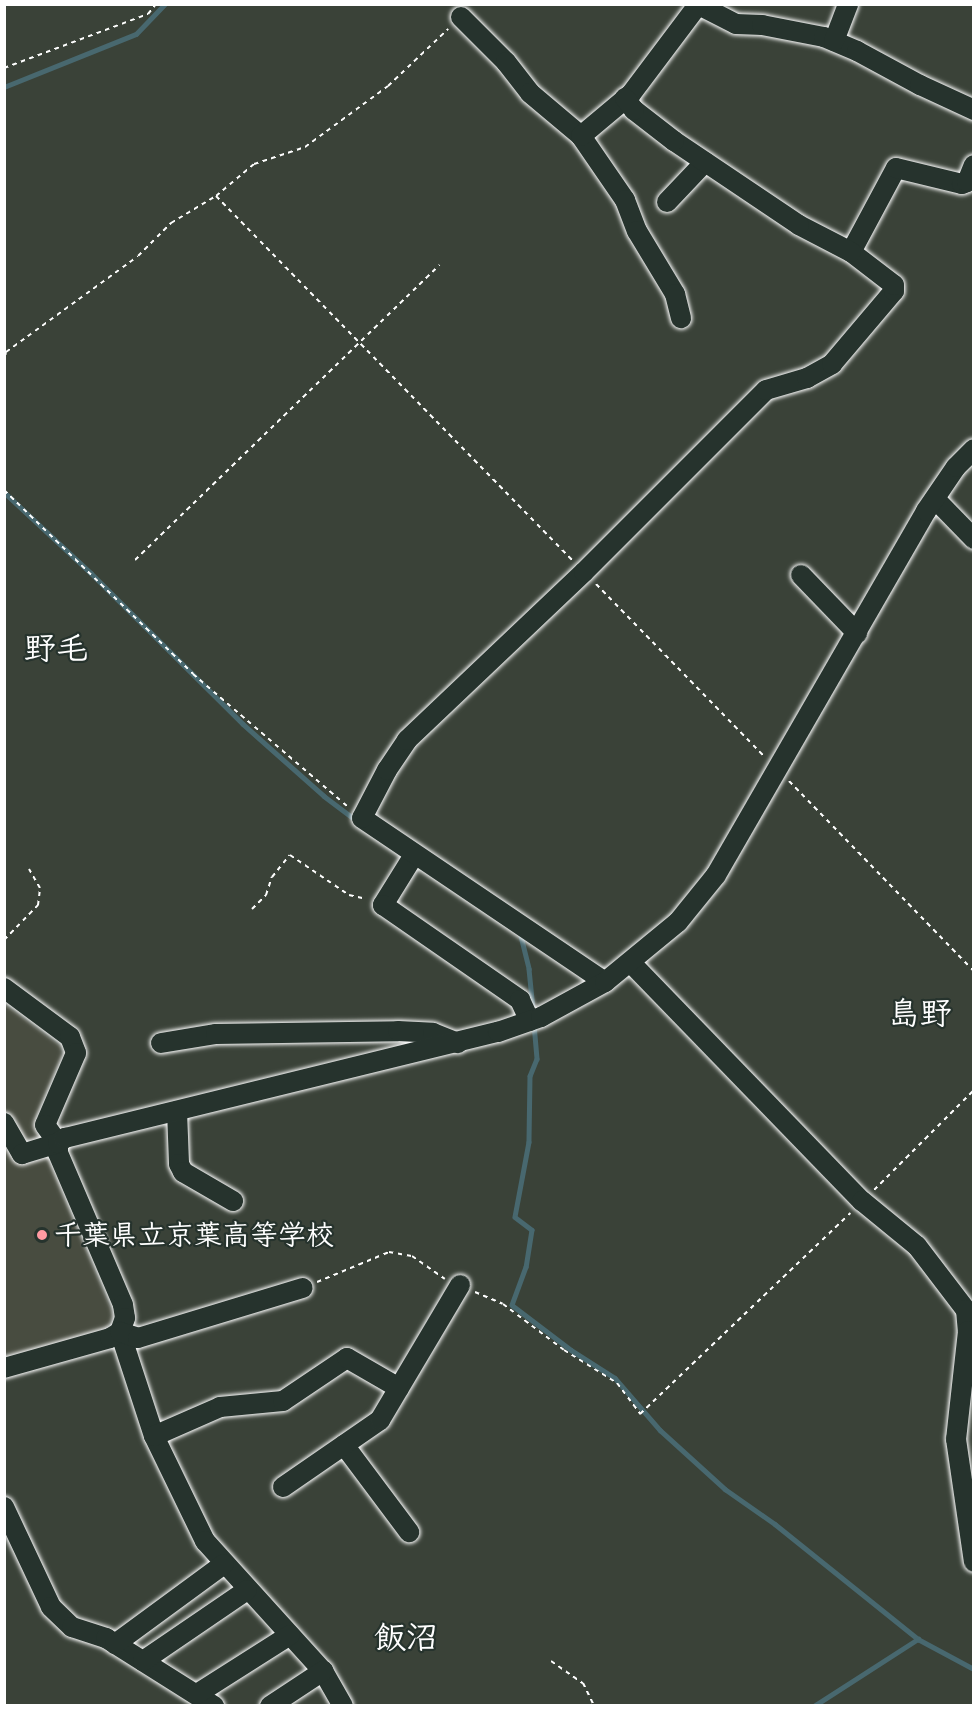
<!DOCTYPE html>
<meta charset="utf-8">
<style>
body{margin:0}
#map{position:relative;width:978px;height:1710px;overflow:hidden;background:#3a4238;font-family:Caveat,"Klee One",sans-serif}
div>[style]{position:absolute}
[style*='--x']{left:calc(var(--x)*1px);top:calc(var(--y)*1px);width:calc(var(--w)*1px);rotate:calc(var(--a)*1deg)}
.built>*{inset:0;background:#484c40}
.stream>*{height:4.5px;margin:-2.25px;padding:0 2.25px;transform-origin:2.25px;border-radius:2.25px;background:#48686f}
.path>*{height:2px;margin-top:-1px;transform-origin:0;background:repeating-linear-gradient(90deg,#fff 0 4.5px,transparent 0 9px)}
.roads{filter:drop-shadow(0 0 2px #fff) drop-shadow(0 0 2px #fff)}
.minor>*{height:20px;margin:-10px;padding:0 10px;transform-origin:10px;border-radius:10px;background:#26332d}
.dots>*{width:16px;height:16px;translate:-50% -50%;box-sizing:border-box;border:3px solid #26332d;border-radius:50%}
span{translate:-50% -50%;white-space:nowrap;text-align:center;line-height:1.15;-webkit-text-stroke:4.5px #26332d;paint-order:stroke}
.poi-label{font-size:28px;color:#fff;font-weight:700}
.left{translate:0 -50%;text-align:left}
.quarter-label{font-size:32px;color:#fff;font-weight:700}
.frame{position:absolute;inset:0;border:6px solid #fff;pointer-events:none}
</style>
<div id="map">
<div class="built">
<div style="clip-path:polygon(4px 1004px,60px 1046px,61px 1057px,36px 1117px,35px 1128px,113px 1315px,107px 1328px,92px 1337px,5px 1358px)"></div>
</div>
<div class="stream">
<div style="--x:4;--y:87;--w:142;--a:-21.9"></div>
<div style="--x:136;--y:34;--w:42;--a:-46"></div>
<div style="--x:4;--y:492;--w:119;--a:43"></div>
<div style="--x:91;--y:573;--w:214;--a:44.8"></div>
<div style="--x:243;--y:724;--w:108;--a:41.6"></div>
<div style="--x:324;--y:796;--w:39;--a:37"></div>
<div style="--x:520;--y:932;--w:38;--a:76"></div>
<div style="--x:529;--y:969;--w:40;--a:84.3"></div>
<div style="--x:534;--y:1024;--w:35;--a:85"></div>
<div style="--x:537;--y:1059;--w:18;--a:112"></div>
<div style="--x:530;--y:1076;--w:66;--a:90.9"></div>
<div style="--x:529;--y:1142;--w:76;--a:100.6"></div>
<div style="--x:515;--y:1217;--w:21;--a:37"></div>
<div style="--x:532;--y:1230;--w:37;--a:99"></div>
<div style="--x:526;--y:1267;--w:40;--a:110.2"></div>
<div style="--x:512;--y:1305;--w:74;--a:37.3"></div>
<div style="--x:571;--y:1350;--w:52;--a:32.5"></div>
<div style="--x:615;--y:1378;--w:69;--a:49.1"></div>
<div style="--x:660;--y:1430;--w:88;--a:42.2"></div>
<div style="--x:725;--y:1489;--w:61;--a:35"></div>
<div style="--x:775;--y:1524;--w:184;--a:38.8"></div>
<div style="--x:918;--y:1639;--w:64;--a:28.2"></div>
<div style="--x:814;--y:1706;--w:124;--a:-32.8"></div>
</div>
<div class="path">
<div style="--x:4;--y:68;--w:154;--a:-20.6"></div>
<div style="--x:148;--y:14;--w:13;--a:-51"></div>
<div style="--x:216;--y:196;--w:511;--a:45.63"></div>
<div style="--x:4;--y:364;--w:12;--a:-81"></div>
<div style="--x:6;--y:352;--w:163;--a:-36"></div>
<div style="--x:138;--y:256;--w:47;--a:-45"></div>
<div style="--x:171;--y:223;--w:52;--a:-31"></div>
<div style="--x:216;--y:196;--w:50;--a:-40.1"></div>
<div style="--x:254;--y:164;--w:54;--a:-18.4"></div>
<div style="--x:305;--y:147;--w:103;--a:-36.3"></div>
<div style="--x:388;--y:86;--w:83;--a:-43.5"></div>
<div style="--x:4;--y:490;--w:264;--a:44.2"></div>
<div style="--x:193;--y:674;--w:204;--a:40.6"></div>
<div style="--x:135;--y:560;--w:424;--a:-44.1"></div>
<div style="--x:596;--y:584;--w:240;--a:45.7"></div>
<div style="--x:789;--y:781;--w:265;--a:45.8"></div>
<div style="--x:252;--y:909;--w:20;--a:-45"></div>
<div style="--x:266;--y:895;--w:19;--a:-72"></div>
<div style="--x:272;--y:877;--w:28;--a:-51"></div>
<div style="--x:290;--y:855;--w:71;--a:34.1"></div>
<div style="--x:349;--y:895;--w:17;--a:13"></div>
<div style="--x:4;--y:940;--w:49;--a:-45.8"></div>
<div style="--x:38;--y:905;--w:17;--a:-83"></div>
<div style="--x:40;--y:888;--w:22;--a:-120"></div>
<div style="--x:874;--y:1190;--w:141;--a:-45"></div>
<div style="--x:317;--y:1282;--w:78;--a:-22.6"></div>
<div style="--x:389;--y:1252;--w:23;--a:10"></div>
<div style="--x:412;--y:1256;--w:40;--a:34.9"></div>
<div style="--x:475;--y:1292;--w:30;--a:23"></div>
<div style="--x:503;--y:1304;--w:76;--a:37"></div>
<div style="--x:564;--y:1350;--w:62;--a:31.9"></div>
<div style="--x:617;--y:1383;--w:39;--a:53"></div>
<div style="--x:640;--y:1414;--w:291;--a:-43.7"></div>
<div style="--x:551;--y:1661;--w:39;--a:35"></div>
<div style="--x:583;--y:1683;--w:25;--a:64"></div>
</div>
<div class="roads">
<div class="minor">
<div style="--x:697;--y:4;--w:44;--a:27.1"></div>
<div style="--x:736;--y:24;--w:26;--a:2"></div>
<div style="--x:762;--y:25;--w:63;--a:11"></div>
<div style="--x:824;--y:37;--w:36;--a:23"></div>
<div style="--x:857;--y:51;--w:72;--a:28.4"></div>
<div style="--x:920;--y:85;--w:60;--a:24.8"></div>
<div style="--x:461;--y:17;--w:64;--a:45"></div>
<div style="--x:506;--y:62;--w:39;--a:52"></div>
<div style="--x:530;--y:93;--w:67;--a:40.1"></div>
<div style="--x:581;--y:136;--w:78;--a:55.5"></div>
<div style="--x:625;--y:200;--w:33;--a:69"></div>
<div style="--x:637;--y:231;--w:74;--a:58.9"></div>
<div style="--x:675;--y:294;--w:25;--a:76"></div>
<div style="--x:834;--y:41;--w:40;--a:-69"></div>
<div style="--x:581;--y:136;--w:65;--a:-40"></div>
<div style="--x:631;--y:94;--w:111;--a:-53"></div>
<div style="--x:667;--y:202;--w:55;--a:-46.5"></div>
<div style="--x:851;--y:252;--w:95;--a:-61.8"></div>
<div style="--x:896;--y:168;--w:68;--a:13.6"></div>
<div style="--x:962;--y:184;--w:5;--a:-22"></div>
<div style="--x:967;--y:182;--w:18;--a:-68"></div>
<div style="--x:935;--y:499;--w:56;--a:45.7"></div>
<div style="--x:801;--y:575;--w:81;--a:46"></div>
<div style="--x:414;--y:855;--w:59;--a:121.8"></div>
<div style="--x:383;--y:905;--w:167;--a:34.7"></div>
<div style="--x:520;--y:1000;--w:23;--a:65"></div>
<div style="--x:631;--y:963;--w:332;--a:45.9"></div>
<div style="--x:862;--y:1201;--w:71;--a:39.3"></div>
<div style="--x:917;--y:1246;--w:81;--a:52.6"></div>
<div style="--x:966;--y:1310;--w:21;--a:85"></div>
<div style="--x:968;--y:1331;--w:109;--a:96.3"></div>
<div style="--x:956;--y:1439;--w:124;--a:81.7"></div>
<div style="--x:605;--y:982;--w:293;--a:-146"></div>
<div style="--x:362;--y:818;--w:54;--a:-62.5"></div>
<div style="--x:387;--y:770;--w:36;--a:-56"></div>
<div style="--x:407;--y:740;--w:244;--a:-43.5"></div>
<div style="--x:584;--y:572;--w:257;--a:-45"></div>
<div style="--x:766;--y:390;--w:43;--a:-16.3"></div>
<div style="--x:807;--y:378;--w:29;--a:-29"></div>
<div style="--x:832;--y:364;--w:96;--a:-49.7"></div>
<div style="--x:894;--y:291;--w:6;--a:-90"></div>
<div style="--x:894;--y:285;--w:54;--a:-142.5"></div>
<div style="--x:851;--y:252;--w:59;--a:-152.6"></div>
<div style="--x:799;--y:225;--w:151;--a:-146.1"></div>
<div style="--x:674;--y:141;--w:51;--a:-142.2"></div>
<div style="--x:634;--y:110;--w:15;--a:-127"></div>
<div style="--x:4;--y:988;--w:82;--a:36.6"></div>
<div style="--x:70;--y:1037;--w:17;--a:69"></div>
<div style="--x:76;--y:1053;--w:78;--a:113.3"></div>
<div style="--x:45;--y:1125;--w:22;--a:54"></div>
<div style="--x:58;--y:1143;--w:10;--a:90"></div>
<div style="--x:58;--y:1153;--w:165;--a:66.8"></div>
<div style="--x:123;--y:1305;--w:13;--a:81"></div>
<div style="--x:125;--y:1318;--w:15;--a:110"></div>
<div style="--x:120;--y:1332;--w:109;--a:71.9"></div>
<div style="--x:154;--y:1436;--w:117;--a:64.1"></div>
<div style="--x:205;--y:1541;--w:176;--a:47.8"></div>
<div style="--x:323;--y:1671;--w:40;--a:60.3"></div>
<div style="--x:161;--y:1043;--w:56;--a:-9.3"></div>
<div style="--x:216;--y:1034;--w:182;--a:-0.9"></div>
<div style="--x:398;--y:1031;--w:35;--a:3"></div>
<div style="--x:433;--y:1033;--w:27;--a:22"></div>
<div style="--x:177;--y:1111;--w:53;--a:87.8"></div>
<div style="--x:179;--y:1164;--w:9;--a:63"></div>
<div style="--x:183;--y:1172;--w:58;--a:30.1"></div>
<div style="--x:4;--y:1123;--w:36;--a:60"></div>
<div style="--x:22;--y:1154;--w:38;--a:-17"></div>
<div style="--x:58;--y:1143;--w:9;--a:-36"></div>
<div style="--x:65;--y:1138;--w:446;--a:-13.8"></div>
<div style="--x:498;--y:1032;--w:46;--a:-19.2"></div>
<div style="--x:541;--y:1017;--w:73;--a:-28.7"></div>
<div style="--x:605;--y:982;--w:94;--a:-39.4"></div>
<div style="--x:678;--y:922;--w:60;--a:-51"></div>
<div style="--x:716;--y:875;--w:420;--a:-60"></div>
<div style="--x:926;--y:511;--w:53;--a:-55.7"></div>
<div style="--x:956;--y:467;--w:25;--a:-45"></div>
<div style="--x:4;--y:1368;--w:110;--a:-15.8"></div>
<div style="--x:110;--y:1338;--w:12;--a:-31"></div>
<div style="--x:120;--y:1332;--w:19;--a:18"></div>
<div style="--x:138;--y:1338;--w:172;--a:-16.9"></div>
<div style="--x:154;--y:1436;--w:72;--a:-23.7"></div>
<div style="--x:220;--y:1407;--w:63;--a:-5.4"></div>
<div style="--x:283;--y:1401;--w:77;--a:-33.9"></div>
<div style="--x:347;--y:1358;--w:60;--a:30"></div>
<div style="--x:344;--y:1445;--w:109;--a:53.2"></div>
<div style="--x:283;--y:1487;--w:118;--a:-34.6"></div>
<div style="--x:380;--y:1420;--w:157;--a:-59.3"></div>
<div style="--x:4;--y:1507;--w:110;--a:64.8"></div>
<div style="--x:51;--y:1607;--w:29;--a:44"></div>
<div style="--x:72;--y:1627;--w:36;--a:18"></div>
<div style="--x:106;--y:1638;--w:128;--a:32.2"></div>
<div style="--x:115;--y:1644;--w:135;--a:-36.3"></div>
<div style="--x:143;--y:1661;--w:126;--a:-34.3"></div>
<div style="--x:197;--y:1694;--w:110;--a:-32.4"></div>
<div style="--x:270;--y:1706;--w:64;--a:-33.4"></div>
</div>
</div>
<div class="dots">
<div style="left:42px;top:1235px;background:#ff9aa2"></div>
</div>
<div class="poi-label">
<span class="left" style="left:54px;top:1235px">千葉県立京葉高等学校</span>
</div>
<div class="quarter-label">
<span style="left:56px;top:649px">野毛</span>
<span style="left:920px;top:1014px">島野</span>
<span style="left:406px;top:1638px">飯沼</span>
</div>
<div class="frame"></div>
</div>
